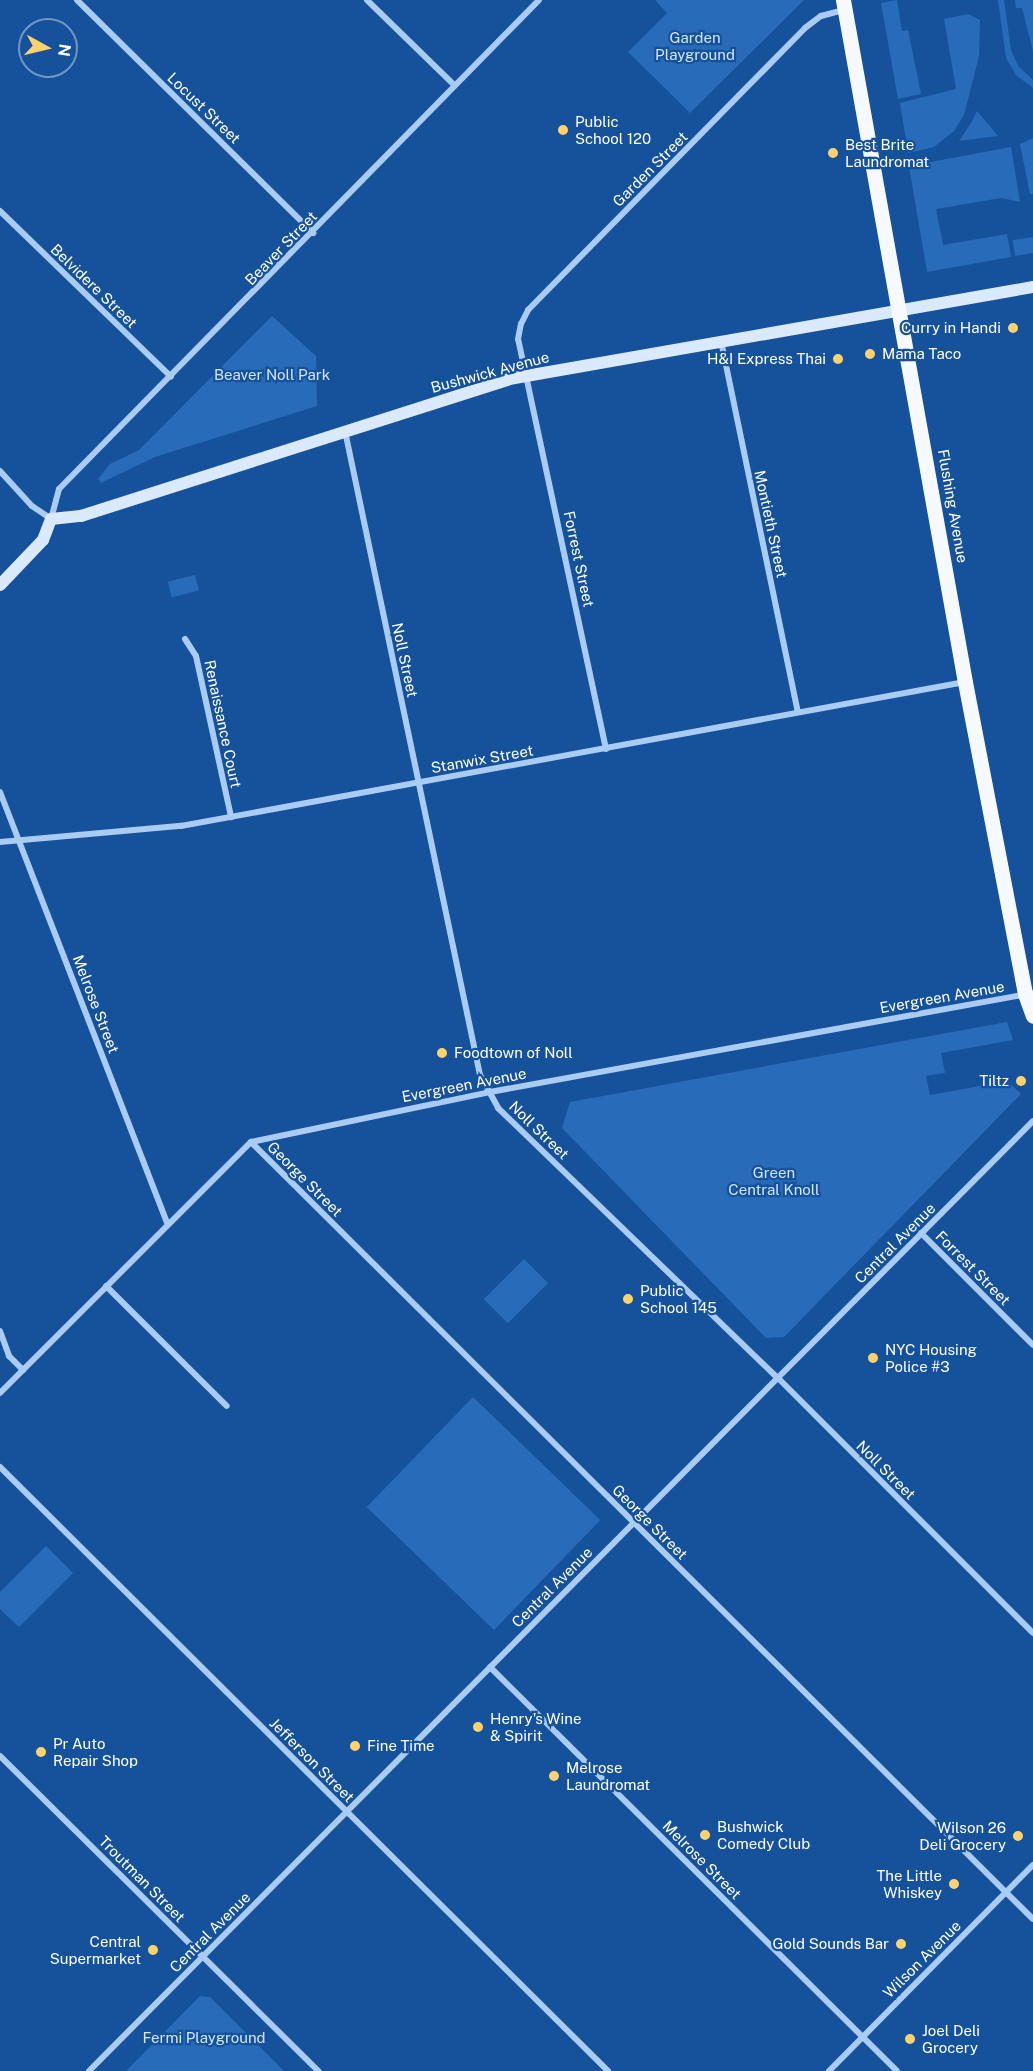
<!DOCTYPE html>
<style>
body{margin:0}
#map{position:relative;width:1033px;height:2071px;overflow:hidden;background:#15529b;font-family:"Public Sans",sans-serif}
div>[style]{position:absolute}
[style*='--x']{left:calc(var(--x)*1px);top:calc(var(--y)*1px);width:calc(var(--w)*1px);rotate:calc(var(--a)*1deg)}
.green>*{inset:0;background:#286cb9;transform-origin:0 0}
.street>*{height:6px;margin:-3px;padding:0 3px;transform-origin:3px;border-radius:3px;background:#aaccf3}
.secondary>*{height:12px;margin:-6px;padding:0 6px;transform-origin:6px;border-radius:6px;background:#dae9fc}
.primary>*{height:15px;margin:-7.5px;padding:0 7.5px;transform-origin:7.5px;border-radius:7.5px;background:#f6faff}
.dots>*{width:16px;height:16px;translate:-50% -50%;box-sizing:border-box;border:3px solid #15529b;border-radius:50%}
span{translate:-50% -50%;white-space:nowrap;text-align:center;line-height:1.15;-webkit-text-stroke:4.5px #15529b;paint-order:stroke}
.park-label{font-size:15px;color:#d2e6fd}
.street-label{font-size:15px;color:#fff}
.poi-label{font-size:15px;color:#fff}
.left{translate:0 -50%;text-align:left}
.right{translate:-100% -50%;text-align:right}
.north{position:absolute;left:18px;top:18px;width:60px;height:60px;box-sizing:border-box;background:#15529b;border:2px solid #7397c3;border-radius:50%;rotate:98deg;font-size:16px;font-weight:700;line-height:24px;text-align:center;color:#fff}
.north::after{content:'';display:block;margin:auto;width:21px;height:27px;background:#ffd26c;clip-path:polygon(50% 0,100% 100%,50% 72%,0 100%)}
</style>
<div id="map">
<div class="green">
<div style="clip-path:polygon(655px 0,804px 0,690px 113px,628px 52px,667px 13px)"></div>
<div style="clip-path:polygon(897px 0,902px 31px,908px 30px,921px 94px,898px 99px,881px 3px)"></div>
<div style="clip-path:polygon(998px 0,1004px 0,1011px 50px,1018px 66px,1033px 80px,1033px 88px,1016px 75px,1006px 58px)"></div>
<div style="clip-path:polygon(1015px 0,1033px 0,1033px 51px,1022px 8px,1016px 8px)"></div>
<div style="clip-path:polygon(968px 14px,980px 20px,979px 56px,964px 115px,954px 131px,934px 147px,908px 153px,900px 103px,956px 89px,944px 19px)"></div>
<div style="clip-path:polygon(977px 111px,998px 136px,959px 141px,971px 123px)"></div>
<div style="clip-path:polygon(1033px 138px,1033px 194px,1030px 194px,1020px 144px)"></div>
<div style="clip-path:polygon(1011px 147px,1020px 202px,1001px 198px,936px 209px,943px 245px,1007px 234px,1011px 257px,927px 272px,909px 166px)"></div>
<div style="clip-path:polygon(1033px 237px,1033px 253px,1015px 256px,1013px 240px)"></div>
<div style="clip-path:polygon(272px 316px,316px 356px,317px 406px,155px 457px,101px 483px,98px 479px,110px 464px,139px 450px)"></div>
<div style="left:195px;top:575px;width:16px;height:28px;rotate:76deg"></div>
<div style="clip-path:polygon(1007px 1022px,1013px 1040px,941px 1053px,945px 1073px,926px 1076px,930px 1095px,1007px 1081px,1021px 1094px,784px 1337px,766px 1338px,562px 1128px,570px 1102px)"></div>
<div style="left:524px;top:1259px;width:34px;height:57px;rotate:45deg"></div>
<div style="left:473px;top:1397px;width:177px;height:153px;rotate:44deg"></div>
<div style="clip-path:polygon(46px 1546px,73px 1573px,19px 1627px,0 1609px,0 1592px)"></div>
<div style="clip-path:polygon(200px 1996px,210px 1997px,284px 2071px,126px 2071px)"></div>
</div>
<div class="street">
<div style="--x:77;--y:0;--w:332;--a:44.6"></div>
<div style="--x:367;--y:0;--w:122;--a:44.3"></div>
<div style="--x:0;--y:211;--w:238;--a:44.1"></div>
<div style="--x:721;--y:341;--w:379;--a:78.3"></div>
<div style="--x:345;--y:431;--w:658;--a:78.16"></div>
<div style="--x:480;--y:1075;--w:38;--a:61"></div>
<div style="--x:498;--y:1108;--w:388;--a:44"></div>
<div style="--x:777;--y:1377;--w:362;--a:45"></div>
<div style="--x:0;--y:471;--w:47;--a:47.6"></div>
<div style="--x:32;--y:506;--w:23;--a:34"></div>
<div style="--x:51;--y:519;--w:31;--a:-75"></div>
<div style="--x:59;--y:489;--w:685;--a:-45.53"></div>
<div style="--x:185;--y:639;--w:20;--a:57"></div>
<div style="--x:196;--y:656;--w:165;--a:77.7"></div>
<div style="--x:606;--y:749;--w:419;--a:-102.1"></div>
<div style="--x:518;--y:339;--w:15;--a:-79"></div>
<div style="--x:521;--y:324;--w:16;--a:-63"></div>
<div style="--x:528;--y:310;--w:395;--a:-45.5"></div>
<div style="--x:805;--y:28;--w:20;--a:-37"></div>
<div style="--x:821;--y:16;--w:24;--a:-15"></div>
<div style="--x:0;--y:792;--w:464;--a:68.8"></div>
<div style="--x:0;--y:842;--w:182;--a:-5.1"></div>
<div style="--x:181;--y:826;--w:797;--a:-10.41"></div>
<div style="--x:251;--y:1142;--w:1102;--a:44.82"></div>
<div style="--x:921;--y:1233;--w:158;--a:45"></div>
<div style="--x:106;--y:1286;--w:170;--a:44.8"></div>
<div style="--x:0;--y:1331;--w:27;--a:70"></div>
<div style="--x:9;--y:1356;--w:20;--a:45"></div>
<div style="--x:0;--y:1393;--w:355;--a:-45"></div>
<div style="--x:251;--y:1142;--w:244;--a:-11.8"></div>
<div style="--x:490;--y:1092;--w:552;--a:-10.33"></div>
<div style="--x:0;--y:1467;--w:857;--a:44.81"></div>
<div style="--x:490;--y:1667;--w:573;--a:44.79"></div>
<div style="--x:0;--y:1756;--w:448;--a:44.7"></div>
<div style="--x:89;--y:2071;--w:1339;--a:-45.18"></div>
<div style="--x:829;--y:2071;--w:290;--a:-45.3"></div>
</div>
<div class="secondary">
<div style="--x:0;--y:585;--w:62;--a:-46.3"></div>
<div style="--x:43;--y:540;--w:22;--a:-69"></div>
<div style="--x:51;--y:519;--w:30;--a:-6"></div>
<div style="--x:81;--y:516;--w:449;--a:-17.7"></div>
<div style="--x:509;--y:379;--w:532;--a:-9.96"></div>
</div>
<div class="primary">
<div style="--x:843;--y:0;--w:693;--a:79.86"></div>
<div style="--x:965;--y:682;--w:318;--a:79.1"></div>
<div style="--x:1025;--y:994;--w:23;--a:70"></div>
</div>
<div class="dots">
<div style="left:563px;top:130px;background:#ffd26c"></div>
<div style="left:833px;top:153px;background:#ffd26c"></div>
<div style="left:1013px;top:328px;background:#ffd26c"></div>
<div style="left:870px;top:354px;background:#ffd26c"></div>
<div style="left:838px;top:359px;background:#ffd26c"></div>
<div style="left:442px;top:1053px;background:#ffd26c"></div>
<div style="left:1021px;top:1081px;background:#ffd26c"></div>
<div style="left:628px;top:1299px;background:#ffd26c"></div>
<div style="left:873px;top:1358px;background:#ffd26c"></div>
<div style="left:478px;top:1727px;background:#ffd26c"></div>
<div style="left:355px;top:1746px;background:#ffd26c"></div>
<div style="left:41px;top:1752px;background:#ffd26c"></div>
<div style="left:554px;top:1776px;background:#ffd26c"></div>
<div style="left:705px;top:1835px;background:#ffd26c"></div>
<div style="left:1018px;top:1836px;background:#ffd26c"></div>
<div style="left:954px;top:1884px;background:#ffd26c"></div>
<div style="left:901px;top:1944px;background:#ffd26c"></div>
<div style="left:153px;top:1950px;background:#ffd26c"></div>
<div style="left:910px;top:2039px;background:#ffd26c"></div>
</div>
<div class="park-label">
<span style="left:695px;top:46px">Garden<br>Playground</span>
<span style="left:272px;top:375px">Beaver Noll Park</span>
<span style="left:774px;top:1181px">Green<br>Central Knoll</span>
<span style="left:204px;top:2038px">Fermi Playground</span>
</div>
<div class="street-label">
<span style="left:204px;top:108px;rotate:44deg">Locust Street</span>
<span style="left:650px;top:169px;rotate:-45deg">Garden Street</span>
<span style="left:281px;top:248px;rotate:-46deg">Beaver Street</span>
<span style="left:94px;top:286px;rotate:44deg">Belvidere Street</span>
<span style="left:490px;top:372px;rotate:-15deg">Bushwick Avenue</span>
<span style="left:953px;top:506px;rotate:80deg">Flushing Avenue</span>
<span style="left:771px;top:524px;rotate:78deg">Montieth Street</span>
<span style="left:579px;top:559px;rotate:78deg">Forrest Street</span>
<span style="left:405px;top:660px;rotate:78deg">Noll Street</span>
<span style="left:223px;top:724px;rotate:78deg">Renaissance Court</span>
<span style="left:482px;top:759px;rotate:-10deg">Stanwix Street</span>
<span style="left:942px;top:997px;rotate:-10deg">Evergreen Avenue</span>
<span style="left:96px;top:1004px;rotate:69deg">Melrose Street</span>
<span style="left:464px;top:1085px;rotate:-11deg">Evergreen Avenue</span>
<span style="left:539px;top:1130px;rotate:44deg">Noll Street</span>
<span style="left:305px;top:1179px;rotate:45deg">George Street</span>
<span style="left:895px;top:1243px;rotate:-45deg">Central Avenue</span>
<span style="left:973px;top:1268px;rotate:45deg">Forrest Street</span>
<span style="left:886px;top:1470px;rotate:45deg">Noll Street</span>
<span style="left:650px;top:1522px;rotate:45deg">George Street</span>
<span style="left:552px;top:1587px;rotate:-45deg">Central Avenue</span>
<span style="left:312px;top:1760px;rotate:45deg">Jefferson Street</span>
<span style="left:702px;top:1860px;rotate:45deg">Melrose Street</span>
<span style="left:142px;top:1879px;rotate:45deg">Troutman Street</span>
<span style="left:210px;top:1932px;rotate:-45deg">Central Avenue</span>
<span style="left:922px;top:1959px;rotate:-45deg">Wilson Avenue</span>
</div>
<div class="poi-label">
<span class="left" style="left:575px;top:130px">Public<br>School 120</span>
<span class="left" style="left:845px;top:153px">Best Brite<br>Laundromat</span>
<span class="right" style="left:1001px;top:328px">Curry in Handi</span>
<span class="left" style="left:882px;top:354px">Mama Taco</span>
<span class="right" style="left:826px;top:359px">H&amp;I Express Thai</span>
<span class="left" style="left:454px;top:1053px">Foodtown of Noll</span>
<span class="right" style="left:1009px;top:1081px">Tiltz</span>
<span class="left" style="left:640px;top:1299px">Public<br>School 145</span>
<span class="left" style="left:885px;top:1358px">NYC Housing<br>Police #3</span>
<span class="left" style="left:490px;top:1727px">Henry's Wine<br>&amp; Spirit</span>
<span class="left" style="left:53px;top:1752px">Pr Auto<br>Repair Shop</span>
<span class="left" style="left:367px;top:1746px">Fine Time</span>
<span class="left" style="left:566px;top:1776px">Melrose<br>Laundromat</span>
<span class="left" style="left:717px;top:1835px">Bushwick<br>Comedy Club</span>
<span class="right" style="left:1006px;top:1836px">Wilson 26<br>Deli Grocery</span>
<span class="right" style="left:942px;top:1884px">The Little<br>Whiskey</span>
<span class="right" style="left:141px;top:1950px">Central<br>Supermarket</span>
<span class="right" style="left:889px;top:1944px">Gold Sounds Bar</span>
<span class="left" style="left:922px;top:2039px">Joel Deli<br>Grocery</span>
</div>
<div class="north">N</div>
</div>
